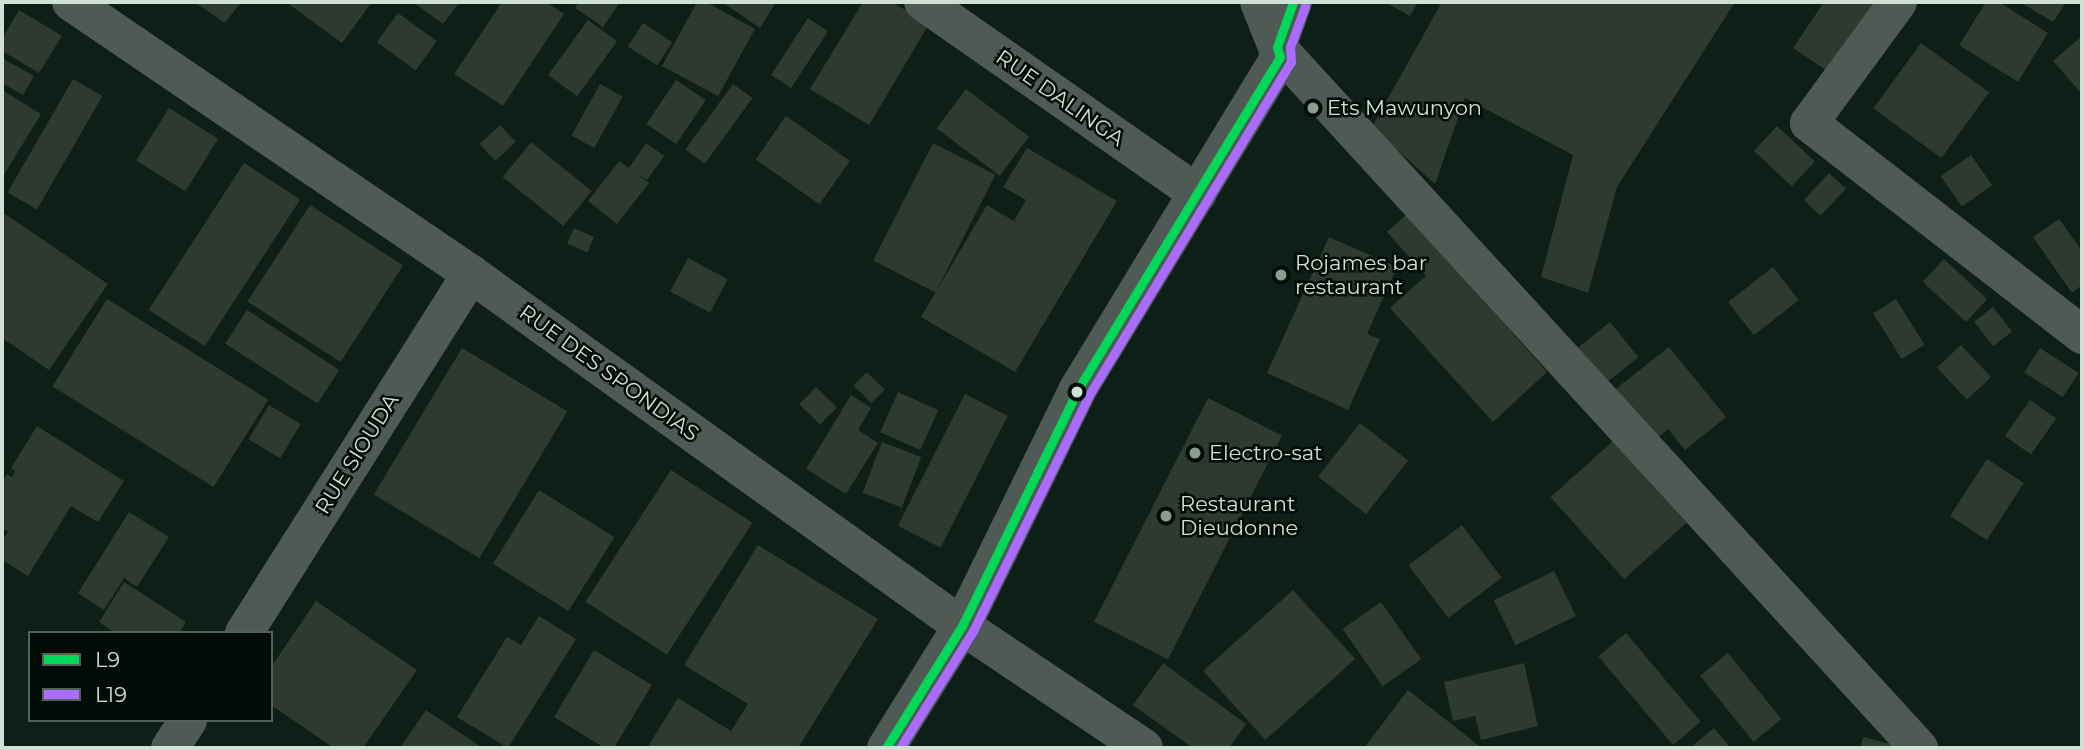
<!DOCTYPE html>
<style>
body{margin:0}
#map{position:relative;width:2084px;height:750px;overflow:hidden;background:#0d1f16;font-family:Montserrat,sans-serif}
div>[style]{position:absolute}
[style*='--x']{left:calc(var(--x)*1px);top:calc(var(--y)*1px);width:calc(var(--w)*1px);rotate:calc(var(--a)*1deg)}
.building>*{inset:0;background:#2e3a31;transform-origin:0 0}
.street>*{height:38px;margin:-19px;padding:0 19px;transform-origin:19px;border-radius:19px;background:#4e5a53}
.secondary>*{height:38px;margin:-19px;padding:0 19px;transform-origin:19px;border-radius:19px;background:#4e5a53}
.bus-1>*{height:9px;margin:-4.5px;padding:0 4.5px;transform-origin:4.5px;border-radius:4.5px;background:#01d758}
.bus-2>*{height:9px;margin:-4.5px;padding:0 4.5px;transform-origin:4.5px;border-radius:4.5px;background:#a96cfe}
.dots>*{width:19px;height:19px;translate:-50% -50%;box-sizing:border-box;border:4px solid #020c06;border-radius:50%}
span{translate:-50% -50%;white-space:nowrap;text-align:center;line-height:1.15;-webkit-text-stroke:5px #020c06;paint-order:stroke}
.street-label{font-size:21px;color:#cfe1d6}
.poi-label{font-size:21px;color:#cfe1d6}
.left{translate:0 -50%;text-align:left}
.frame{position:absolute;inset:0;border:4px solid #cfe1d6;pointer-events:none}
.legend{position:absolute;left:28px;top:631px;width:245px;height:91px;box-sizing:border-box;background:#020c06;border:2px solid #546159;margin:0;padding:9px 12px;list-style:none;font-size:21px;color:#cfe1d6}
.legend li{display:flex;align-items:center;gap:14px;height:35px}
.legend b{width:35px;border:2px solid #546159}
</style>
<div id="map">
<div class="building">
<div style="clip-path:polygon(194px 2px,241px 2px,225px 23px)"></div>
<div style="clip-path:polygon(286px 2px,372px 2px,342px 43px)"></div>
<div style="clip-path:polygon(413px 2px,460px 2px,443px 24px)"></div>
<div style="clip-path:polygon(502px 2px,546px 2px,564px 14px,503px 106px,454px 74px)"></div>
<div style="clip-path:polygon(579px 2px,620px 2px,603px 27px,575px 8px)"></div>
<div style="clip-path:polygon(697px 2px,706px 2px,755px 29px,718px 96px,662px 66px)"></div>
<div style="clip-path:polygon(722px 2px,776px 2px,760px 28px)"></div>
<div style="clip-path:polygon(863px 2px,892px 2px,929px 24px,869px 125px,810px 89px)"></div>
<div style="clip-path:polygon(1385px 2px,1418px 2px,1410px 16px)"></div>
<div style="clip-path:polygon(1442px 2px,1735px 2px,1617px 187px,1588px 293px,1541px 277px,1573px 155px,1465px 98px,1435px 184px,1372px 127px)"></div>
<div style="clip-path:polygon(1824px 2px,1888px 2px,1838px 78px,1793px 48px)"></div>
<div style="clip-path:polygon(1986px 2px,1999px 2px,2048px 33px,2018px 82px,1959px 45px)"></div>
<div style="clip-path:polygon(2020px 2px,2066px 2px,2053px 22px)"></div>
<div style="clip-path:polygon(19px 10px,62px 36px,39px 73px,2px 51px,2px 39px)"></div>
<div style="left:398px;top:13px;width:48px;height:36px;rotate:36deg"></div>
<div style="left:808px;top:18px;width:24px;height:68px;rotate:33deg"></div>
<div style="left:588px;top:20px;width:36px;height:68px;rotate:36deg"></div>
<div style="left:643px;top:23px;width:35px;height:28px;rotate:33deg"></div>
<div style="clip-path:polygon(2082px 36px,2082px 94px,2053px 61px)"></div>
<div style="left:1921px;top:43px;width:84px;height:81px;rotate:36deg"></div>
<div style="clip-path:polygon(2px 58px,34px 76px,23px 95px,2px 83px)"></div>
<div style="left:73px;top:79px;width:34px;height:131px;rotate:30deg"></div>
<div style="left:676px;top:80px;width:36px;height:53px;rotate:34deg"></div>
<div style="left:600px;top:84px;width:26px;height:59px;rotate:29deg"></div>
<div style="left:733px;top:84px;width:24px;height:81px;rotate:36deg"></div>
<div style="left:966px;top:89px;width:79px;height:49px;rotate:37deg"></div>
<div style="clip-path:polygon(2px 90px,41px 114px,2px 178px)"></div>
<div style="left:169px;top:108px;width:58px;height:62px;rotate:32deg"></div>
<div style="left:786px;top:116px;width:78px;height:53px;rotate:35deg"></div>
<div style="left:500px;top:125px;width:23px;height:28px;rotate:47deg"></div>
<div style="left:1777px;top:126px;width:52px;height:34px;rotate:43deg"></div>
<div style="left:531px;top:142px;width:78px;height:45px;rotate:39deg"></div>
<div style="clip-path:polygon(646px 143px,664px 156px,647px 180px,635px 173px,649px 183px,617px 224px,588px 201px,619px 161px,629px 168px)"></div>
<div style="left:933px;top:143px;width:70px;height:132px;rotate:27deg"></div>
<div style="clip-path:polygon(1027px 148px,1117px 201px,1015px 372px,921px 317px,987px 205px,1014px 221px,1026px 200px,1003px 187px)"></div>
<div style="left:1971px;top:155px;width:37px;height:37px;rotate:55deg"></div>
<div style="left:244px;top:163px;width:67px;height:175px;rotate:33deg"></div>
<div style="left:1829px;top:173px;width:23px;height:37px;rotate:43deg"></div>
<div style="left:310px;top:205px;width:111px;height:115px;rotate:33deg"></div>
<div style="clip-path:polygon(2px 212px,108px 284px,49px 370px,2px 338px)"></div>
<div style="clip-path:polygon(1407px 214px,1547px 372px,1493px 422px,1390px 308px,1426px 276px,1387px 232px)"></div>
<div style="clip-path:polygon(2059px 219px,2082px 251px,2082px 285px,2072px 293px,2033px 237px)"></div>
<div style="left:574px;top:228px;width:22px;height:17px;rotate:24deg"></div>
<div style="clip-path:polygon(1329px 237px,1397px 267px,1367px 334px,1380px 339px,1348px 410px,1267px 373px)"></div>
<div style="left:688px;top:258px;width:45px;height:38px;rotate:28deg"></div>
<div style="left:1944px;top:259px;width:59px;height:31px;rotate:43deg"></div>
<div style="left:1773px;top:267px;width:42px;height:57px;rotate:52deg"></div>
<div style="left:107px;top:299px;width:190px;height:103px;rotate:32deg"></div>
<div style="left:1896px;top:299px;width:54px;height:27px;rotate:58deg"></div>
<div style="left:1993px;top:307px;width:31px;height:24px;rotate:52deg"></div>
<div style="left:247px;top:310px;width:110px;height:40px;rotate:33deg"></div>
<div style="left:1610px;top:322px;width:45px;height:45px;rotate:51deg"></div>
<div style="left:1961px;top:345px;width:44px;height:33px;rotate:47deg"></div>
<div style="clip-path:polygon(1669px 347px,1726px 417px,1685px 450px,1668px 429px,1653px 442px,1613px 391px)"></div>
<div style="left:462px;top:348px;width:123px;height:171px;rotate:31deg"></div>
<div style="left:2040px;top:348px;width:46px;height:29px;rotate:33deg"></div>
<div style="left:867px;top:372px;width:25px;height:19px;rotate:45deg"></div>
<div style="left:816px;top:387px;width:29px;height:24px;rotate:44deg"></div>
<div style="left:898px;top:392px;width:44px;height:44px;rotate:24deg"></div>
<div style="left:965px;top:394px;width:48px;height:148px;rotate:27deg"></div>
<div style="clip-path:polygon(851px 395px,871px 408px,858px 430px,878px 443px,846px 494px,806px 469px)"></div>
<div style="left:1208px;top:398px;width:83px;height:251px;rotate:27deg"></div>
<div style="left:2030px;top:400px;width:32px;height:44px;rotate:35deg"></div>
<div style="left:269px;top:405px;width:37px;height:40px;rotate:31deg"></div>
<div style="left:1360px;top:423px;width:61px;height:68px;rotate:38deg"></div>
<div style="clip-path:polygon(37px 426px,124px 481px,98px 522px,71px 506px,28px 576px,2px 560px,2px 541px,8px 532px,2px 528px,2px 483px,7px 474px,12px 477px,15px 471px,11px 468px)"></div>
<div style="left:1613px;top:441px;width:110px;height:84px;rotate:48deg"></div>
<div style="left:882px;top:442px;width:42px;height:54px;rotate:21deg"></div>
<div style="left:1987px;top:459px;width:44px;height:68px;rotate:33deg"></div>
<div style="left:671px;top:470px;width:97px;height:157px;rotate:33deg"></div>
<div style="left:539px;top:490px;width:89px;height:87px;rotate:32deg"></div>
<div style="clip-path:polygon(129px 512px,169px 537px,137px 587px,124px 578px,104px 610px,78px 593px)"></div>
<div style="left:1462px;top:525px;width:66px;height:67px;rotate:53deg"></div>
<div style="clip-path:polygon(758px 545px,878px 619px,798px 748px,647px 748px,678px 698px,731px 731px,748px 704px,684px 665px)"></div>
<div style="left:1554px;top:571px;width:50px;height:67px;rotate:64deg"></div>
<div style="clip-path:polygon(124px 582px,186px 622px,179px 633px,115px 633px,99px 622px)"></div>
<div style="left:1293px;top:590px;width:93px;height:121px;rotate:48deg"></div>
<div style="clip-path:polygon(316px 601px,417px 670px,363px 748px,334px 748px,271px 705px,271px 667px)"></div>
<div style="left:1381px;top:602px;width:70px;height:47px;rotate:55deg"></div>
<div style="clip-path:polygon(539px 616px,576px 639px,508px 748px,457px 717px,507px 637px,521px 645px)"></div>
<div style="left:1626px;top:633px;width:116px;height:36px;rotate:50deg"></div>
<div style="clip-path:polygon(594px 650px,652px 685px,614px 748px,605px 748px,554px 717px)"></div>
<div style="left:1728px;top:653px;width:85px;height:36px;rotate:51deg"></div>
<div style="clip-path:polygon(1163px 663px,1246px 724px,1229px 748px,1193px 748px,1133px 705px)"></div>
<div style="clip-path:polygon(1524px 663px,1538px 726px,1481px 740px,1475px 716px,1453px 721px,1444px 682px)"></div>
<div style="clip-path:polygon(1408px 690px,1482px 748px,1364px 748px)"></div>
<div style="clip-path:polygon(426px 710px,483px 748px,400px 748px)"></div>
<div style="clip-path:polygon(1714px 728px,1731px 748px,1694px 748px,1692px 746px)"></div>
<div style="clip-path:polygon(1863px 737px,1899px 746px,1899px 748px,1860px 748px)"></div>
</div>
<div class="street">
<div style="--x:71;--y:2;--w:484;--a:34.2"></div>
<div style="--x:471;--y:274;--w:604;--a:35.64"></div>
<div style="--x:962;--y:626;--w:219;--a:33.8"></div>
<div style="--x:923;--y:2;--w:335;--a:34.9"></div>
<div style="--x:1259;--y:2;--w:48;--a:68.2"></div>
<div style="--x:1277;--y:47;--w:951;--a:47.52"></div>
<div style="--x:1898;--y:2;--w:150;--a:126.3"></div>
<div style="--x:1809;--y:123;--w:346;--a:37.8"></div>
<div style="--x:244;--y:633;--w:425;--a:-57.7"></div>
<div style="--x:170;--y:748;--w:33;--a:-57"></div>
</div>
<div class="secondary">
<div style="--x:886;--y:748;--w:144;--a:-58.1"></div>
<div style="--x:962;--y:626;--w:264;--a:-63.9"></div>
<div style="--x:1078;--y:389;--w:389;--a:-58.7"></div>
<div style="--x:1280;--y:57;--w:10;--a:-107"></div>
<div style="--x:1277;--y:47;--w:48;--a:-70.4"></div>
</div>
<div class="bus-1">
<div style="--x:886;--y:748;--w:144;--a:-58.1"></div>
<div style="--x:962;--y:626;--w:264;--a:-63.9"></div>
<div style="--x:1078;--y:389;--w:389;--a:-58.7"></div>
<div style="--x:1280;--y:57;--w:10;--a:-107"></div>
<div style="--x:1277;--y:47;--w:48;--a:-70.4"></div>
</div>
<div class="bus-2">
<div style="--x:900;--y:748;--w:138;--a:-58"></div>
<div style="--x:973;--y:631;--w:263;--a:-63.8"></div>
<div style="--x:1089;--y:395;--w:389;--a:-58.8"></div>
<div style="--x:1291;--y:62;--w:15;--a:-94"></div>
<div style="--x:1290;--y:47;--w:44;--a:-69.9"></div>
</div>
<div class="dots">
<div style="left:1313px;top:108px;background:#8b9d93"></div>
<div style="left:1281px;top:275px;background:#8b9d93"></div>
<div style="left:1077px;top:392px;background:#cfe1d6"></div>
<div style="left:1195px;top:453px;background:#8b9d93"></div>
<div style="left:1166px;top:516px;background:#8b9d93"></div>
</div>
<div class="street-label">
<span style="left:1060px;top:98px;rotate:35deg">RUE DALINGA</span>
<span style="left:609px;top:373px;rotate:36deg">RUE DES SPONDIAS</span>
<span style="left:357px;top:454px;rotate:-58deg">RUE SIOUDA</span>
</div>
<div class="poi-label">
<span class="left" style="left:1327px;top:108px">Ets Mawunyon</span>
<span class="left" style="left:1295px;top:275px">Rojames bar<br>restaurant</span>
<span class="left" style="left:1209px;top:453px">Electro-sat</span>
<span class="left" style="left:1180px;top:516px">Restaurant<br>Dieudonne</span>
</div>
<div class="frame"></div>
<ul class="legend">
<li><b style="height:9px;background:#01d758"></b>L9</li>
<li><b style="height:9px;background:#a96cfe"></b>L19</li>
</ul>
</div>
